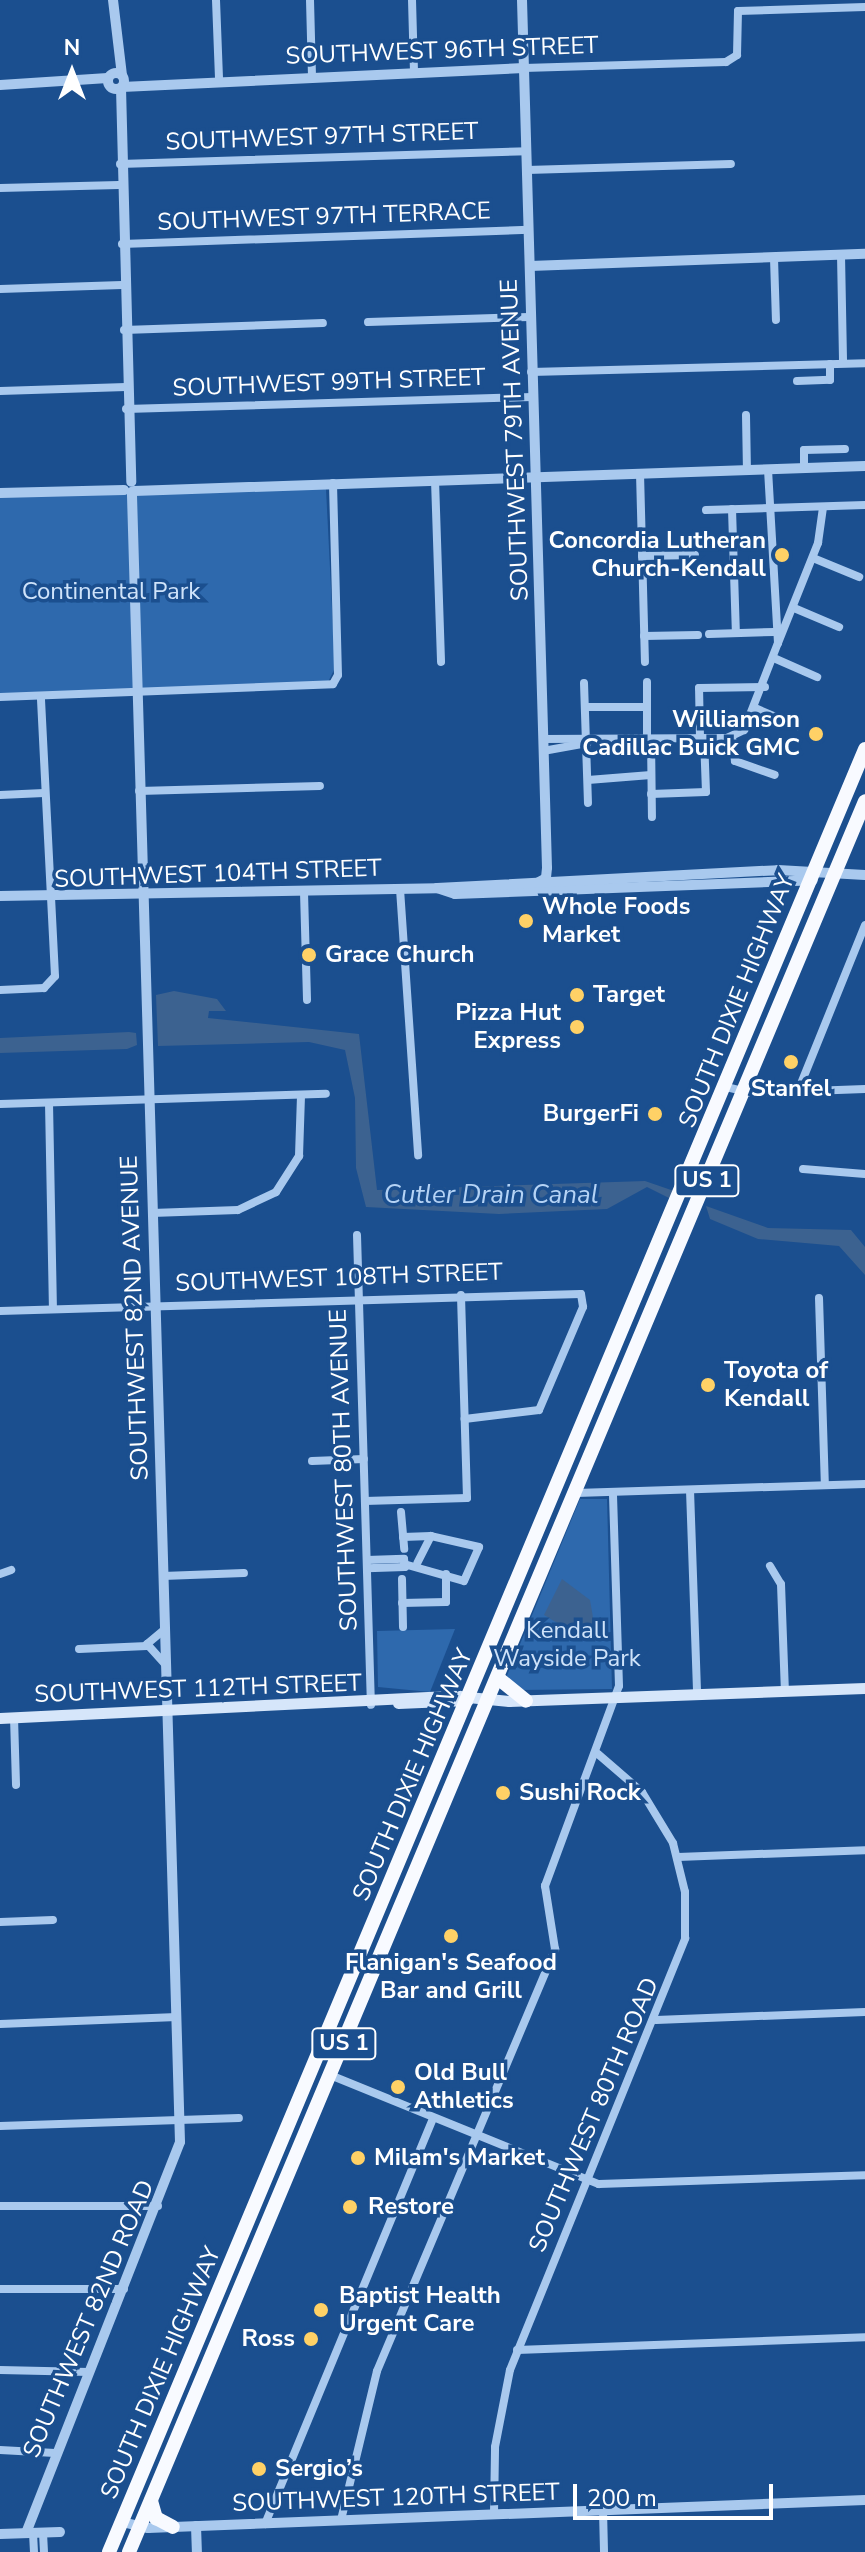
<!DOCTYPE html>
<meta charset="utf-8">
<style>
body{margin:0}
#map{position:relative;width:865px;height:2552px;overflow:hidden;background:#1b4f8f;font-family:"Nunito Sans",sans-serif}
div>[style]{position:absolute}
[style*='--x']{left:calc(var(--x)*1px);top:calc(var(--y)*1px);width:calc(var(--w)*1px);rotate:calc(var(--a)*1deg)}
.green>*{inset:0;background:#2e69ad}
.water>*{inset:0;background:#3c6290}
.minor>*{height:8px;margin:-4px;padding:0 4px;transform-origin:4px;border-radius:4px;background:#a9c9ee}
.tertiary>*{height:10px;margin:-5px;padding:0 5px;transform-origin:5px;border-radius:5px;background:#a9c9ee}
.tertiary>.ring{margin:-5px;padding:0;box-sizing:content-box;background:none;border:10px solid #a9c9ee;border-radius:50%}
.secondary>*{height:11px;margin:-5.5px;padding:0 5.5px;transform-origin:5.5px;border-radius:5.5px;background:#d6e6fa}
.trunk>*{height:14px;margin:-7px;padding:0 7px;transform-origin:7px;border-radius:7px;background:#f8faff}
.dots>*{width:22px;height:22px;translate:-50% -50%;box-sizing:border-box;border:4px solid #1b4f8f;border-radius:50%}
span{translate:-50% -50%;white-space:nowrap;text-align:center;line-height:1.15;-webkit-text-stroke:7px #1b4f8f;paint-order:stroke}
.shield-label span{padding:2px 6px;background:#1b4f8f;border:2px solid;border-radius:6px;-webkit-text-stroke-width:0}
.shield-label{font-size:22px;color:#fff;font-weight:700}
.street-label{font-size:24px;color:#fff}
.poi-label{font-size:24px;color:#fff;font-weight:700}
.right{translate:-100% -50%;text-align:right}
.left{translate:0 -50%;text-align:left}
.park-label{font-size:24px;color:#cfe3fa}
.water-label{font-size:26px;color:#b5d3f5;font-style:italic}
.north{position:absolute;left:32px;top:32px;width:80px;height:80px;-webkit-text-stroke:6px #1b4f8f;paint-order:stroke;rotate:0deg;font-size:22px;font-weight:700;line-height:32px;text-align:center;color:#fff}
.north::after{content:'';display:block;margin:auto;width:28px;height:36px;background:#fff;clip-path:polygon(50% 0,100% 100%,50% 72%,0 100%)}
.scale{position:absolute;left:573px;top:2484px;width:200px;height:36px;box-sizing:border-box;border:4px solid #fff;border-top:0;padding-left:10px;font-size:24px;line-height:28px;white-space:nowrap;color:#fff;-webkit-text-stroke:6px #1b4f8f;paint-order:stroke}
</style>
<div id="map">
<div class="green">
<div style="clip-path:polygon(326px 489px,335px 668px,328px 682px,0 694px,0 497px)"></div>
<div style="clip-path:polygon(580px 1499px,607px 1499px,612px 1689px,517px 1690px,506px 1678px)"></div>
<div style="clip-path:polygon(455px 1629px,430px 1692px,378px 1687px,377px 1631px)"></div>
</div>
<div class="water">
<div style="clip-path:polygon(174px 991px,217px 999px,226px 1011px,209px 1011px,208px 1018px,359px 1034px,377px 1190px,645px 1181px,674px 1191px,671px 1199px,647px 1187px,607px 1209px,499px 1214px,366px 1207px,356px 1168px,355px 1098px,345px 1050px,309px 1042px,158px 1046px,156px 995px)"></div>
<div style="clip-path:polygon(129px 1032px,136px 1033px,137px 1045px,127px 1049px,0 1053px,0 1038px)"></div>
<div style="clip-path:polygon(706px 1206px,768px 1228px,851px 1230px,865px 1247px,865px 1275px,839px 1246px,758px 1239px,710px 1219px)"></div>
<div style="clip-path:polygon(562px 1579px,590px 1600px,595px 1629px,567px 1629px,544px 1615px)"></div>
</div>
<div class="minor">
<div style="--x:216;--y:0;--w:78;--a:87.8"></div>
<div style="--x:310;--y:0;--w:75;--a:88.5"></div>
<div style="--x:412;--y:0;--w:72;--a:88.4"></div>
<div style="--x:524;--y:68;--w:202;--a:-1.7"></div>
<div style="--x:726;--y:62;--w:13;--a:-32"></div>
<div style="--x:737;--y:55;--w:44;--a:-88.7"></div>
<div style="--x:738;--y:11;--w:127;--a:-1.8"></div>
<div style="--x:120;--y:164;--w:407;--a:-1.8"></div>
<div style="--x:527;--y:170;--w:204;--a:-1.7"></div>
<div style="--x:0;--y:188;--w:119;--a:-1.4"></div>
<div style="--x:122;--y:244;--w:407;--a:-2"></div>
<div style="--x:841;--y:255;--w:108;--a:88.9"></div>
<div style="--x:774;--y:258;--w:62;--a:88.2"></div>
<div style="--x:0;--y:289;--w:122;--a:-1.9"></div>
<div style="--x:368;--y:322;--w:162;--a:-1.8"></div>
<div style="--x:124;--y:330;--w:199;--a:-2"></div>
<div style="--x:531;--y:372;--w:334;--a:-1.5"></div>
<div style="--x:797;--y:381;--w:33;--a:-2"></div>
<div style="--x:830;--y:380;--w:16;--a:-90"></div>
<div style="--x:0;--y:391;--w:126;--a:-1.8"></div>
<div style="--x:126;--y:409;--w:406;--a:-1.7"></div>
<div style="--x:746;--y:415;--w:55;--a:89"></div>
<div style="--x:804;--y:468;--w:18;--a:-90"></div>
<div style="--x:804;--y:450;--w:41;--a:-1.4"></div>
<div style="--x:640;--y:473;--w:189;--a:88.5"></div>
<div style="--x:435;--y:480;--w:182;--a:88.1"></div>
<div style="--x:732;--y:509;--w:124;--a:88.2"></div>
<div style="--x:706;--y:510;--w:159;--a:-1.8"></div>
<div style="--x:642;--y:556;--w:53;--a:-1.1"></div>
<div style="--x:813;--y:558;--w:50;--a:22.4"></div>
<div style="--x:794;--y:608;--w:49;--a:22.9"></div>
<div style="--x:709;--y:634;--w:65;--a:-1.8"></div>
<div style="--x:644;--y:636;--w:54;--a:-1.1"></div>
<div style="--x:778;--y:643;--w:108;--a:-68.2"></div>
<div style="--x:818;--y:543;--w:36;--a:-82"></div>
<div style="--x:776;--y:659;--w:45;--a:23.7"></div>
<div style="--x:647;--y:682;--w:57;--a:90"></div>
<div style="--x:584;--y:683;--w:120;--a:88.1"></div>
<div style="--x:0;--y:697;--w:333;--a:-2.2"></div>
<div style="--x:333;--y:684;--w:10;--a:-61"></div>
<div style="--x:338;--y:675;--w:192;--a:-91.5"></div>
<div style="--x:585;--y:707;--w:62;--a:0"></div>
<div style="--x:755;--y:708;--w:46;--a:23.2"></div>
<div style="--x:732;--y:737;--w:24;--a:83"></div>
<div style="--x:735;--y:761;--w:42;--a:19.3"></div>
<div style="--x:700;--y:738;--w:50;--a:-91.1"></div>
<div style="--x:699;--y:688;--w:66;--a:-0.9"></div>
<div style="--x:543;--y:739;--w:184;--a:-0.3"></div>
<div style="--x:727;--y:738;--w:19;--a:-25"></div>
<div style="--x:744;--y:730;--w:93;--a:-68.7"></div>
<div style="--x:778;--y:643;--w:174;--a:-93.3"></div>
<div style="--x:651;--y:739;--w:78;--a:89.3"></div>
<div style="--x:543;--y:751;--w:45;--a:-10.3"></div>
<div style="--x:588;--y:780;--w:63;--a:-4.5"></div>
<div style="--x:139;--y:791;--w:181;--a:-1.6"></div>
<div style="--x:651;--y:794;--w:55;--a:-2.1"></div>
<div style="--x:706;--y:792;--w:54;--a:-92.1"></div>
<div style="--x:0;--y:795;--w:44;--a:-2.6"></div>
<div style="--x:400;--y:889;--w:267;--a:86.1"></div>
<div style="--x:304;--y:892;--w:108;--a:88.4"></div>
<div style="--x:0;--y:990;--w:44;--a:-2.6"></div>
<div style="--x:44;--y:988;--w:16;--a:-47"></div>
<div style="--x:55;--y:976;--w:280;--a:-92.9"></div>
<div style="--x:726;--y:1087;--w:27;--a:13"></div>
<div style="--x:752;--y:1093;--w:113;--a:-2"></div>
<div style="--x:798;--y:1091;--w:179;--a:-68"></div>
<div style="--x:49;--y:1103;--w:205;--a:88.9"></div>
<div style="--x:0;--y:1104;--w:326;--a:-1.8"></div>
<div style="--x:803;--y:1169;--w:62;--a:4.6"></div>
<div style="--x:152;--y:1213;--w:86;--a:-2"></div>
<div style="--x:238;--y:1210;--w:42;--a:-25.3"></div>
<div style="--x:276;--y:1192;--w:43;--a:-57.4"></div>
<div style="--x:299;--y:1156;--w:60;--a:-88.1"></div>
<div style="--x:357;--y:1235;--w:470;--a:88.3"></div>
<div style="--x:819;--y:1298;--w:187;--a:88.2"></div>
<div style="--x:0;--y:1311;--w:581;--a:-1.68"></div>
<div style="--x:581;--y:1294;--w:13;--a:81"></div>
<div style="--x:583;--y:1307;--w:112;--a:113.1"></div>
<div style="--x:539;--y:1410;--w:75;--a:173.1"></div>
<div style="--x:312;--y:1461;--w:52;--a:-2.2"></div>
<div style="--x:690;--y:1490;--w:204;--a:88"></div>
<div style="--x:576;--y:1493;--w:289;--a:-1.8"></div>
<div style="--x:365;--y:1501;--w:102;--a:-1.7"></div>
<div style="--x:467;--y:1498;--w:203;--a:-91.7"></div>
<div style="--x:401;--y:1512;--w:37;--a:85"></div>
<div style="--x:403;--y:1537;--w:28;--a:-2"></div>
<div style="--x:367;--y:1560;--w:37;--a:-2"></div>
<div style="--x:404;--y:1559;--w:8;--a:83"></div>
<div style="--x:405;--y:1567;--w:38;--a:178"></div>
<div style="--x:404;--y:1564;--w:62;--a:15.8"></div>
<div style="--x:464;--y:1581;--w:37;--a:-66"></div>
<div style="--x:479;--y:1547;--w:49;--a:-167.1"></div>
<div style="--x:431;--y:1536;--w:30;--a:117"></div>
<div style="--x:770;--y:1566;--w:21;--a:59"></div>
<div style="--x:781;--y:1584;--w:107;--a:87.9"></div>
<div style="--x:0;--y:1574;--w:12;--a:-20"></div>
<div style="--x:163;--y:1576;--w:81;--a:-2.1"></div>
<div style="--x:402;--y:1579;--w:48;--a:88.8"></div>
<div style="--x:402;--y:1603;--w:44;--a:-1.3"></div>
<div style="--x:446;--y:1602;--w:28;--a:-90"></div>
<div style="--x:165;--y:1629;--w:23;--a:140"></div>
<div style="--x:147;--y:1644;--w:28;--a:48"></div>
<div style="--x:79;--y:1649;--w:68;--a:-2.5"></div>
<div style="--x:14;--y:1717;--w:68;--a:88.3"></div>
<div style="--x:678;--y:1857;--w:187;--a:-2.1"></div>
<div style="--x:0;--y:1922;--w:53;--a:-2.2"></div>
<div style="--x:656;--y:2020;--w:209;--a:-2.2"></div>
<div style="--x:0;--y:2024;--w:177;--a:-2.3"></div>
<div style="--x:330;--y:2075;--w:290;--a:22.1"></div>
<div style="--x:599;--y:2184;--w:266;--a:-1.9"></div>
<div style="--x:0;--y:2126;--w:239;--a:-1.9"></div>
<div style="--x:0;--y:2206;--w:158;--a:0"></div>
<div style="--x:0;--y:2289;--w:124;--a:0"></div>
<div style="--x:517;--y:2350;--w:348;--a:-2.1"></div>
<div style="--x:0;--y:2370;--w:89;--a:1.3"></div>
<div style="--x:0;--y:2450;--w:55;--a:3.1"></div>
<div style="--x:603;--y:2510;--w:42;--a:88.6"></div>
<div style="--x:494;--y:2514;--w:67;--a:-89.1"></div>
<div style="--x:495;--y:2447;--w:78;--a:-79"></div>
<div style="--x:510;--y:2370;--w:466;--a:-67.9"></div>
<div style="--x:685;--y:1938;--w:46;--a:-90"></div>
<div style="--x:685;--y:1892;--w:50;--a:-103.8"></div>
<div style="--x:673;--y:1843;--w:60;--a:-121.3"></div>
<div style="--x:642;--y:1792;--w:58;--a:-139.2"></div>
<div style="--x:341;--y:2520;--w:153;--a:-76.4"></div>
<div style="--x:377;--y:2371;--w:458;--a:-67.1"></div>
<div style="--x:555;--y:1949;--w:64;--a:-99"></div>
<div style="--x:545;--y:1886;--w:213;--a:-69.7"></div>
<div style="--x:619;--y:1686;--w:193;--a:-91.8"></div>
<div style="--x:265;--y:2524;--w:439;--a:-67.5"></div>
<div style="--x:33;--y:2533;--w:19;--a:87"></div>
<div style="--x:43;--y:2533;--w:19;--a:87"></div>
</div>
<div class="tertiary">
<div style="--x:113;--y:0;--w:76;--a:83.2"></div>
<div style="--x:522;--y:0;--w:868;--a:88.35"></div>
<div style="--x:547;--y:868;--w:10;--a:96"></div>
<div style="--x:546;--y:878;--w:26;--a:151"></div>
<div class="ring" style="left:108px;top:73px;width:6px;height:6px"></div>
<div style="--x:0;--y:85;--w:108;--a:-3.7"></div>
<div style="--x:122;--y:87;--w:402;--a:-2.7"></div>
<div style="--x:121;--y:88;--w:394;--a:88.5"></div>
<div style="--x:530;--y:266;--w:335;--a:-2.1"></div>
<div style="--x:134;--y:491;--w:731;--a:-1.96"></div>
<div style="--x:0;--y:493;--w:124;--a:-1.4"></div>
<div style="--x:437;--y:888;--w:19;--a:18"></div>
<div style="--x:455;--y:894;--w:358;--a:-2.2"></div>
<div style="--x:0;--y:896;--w:437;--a:-1"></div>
<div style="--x:437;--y:888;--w:341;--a:-3"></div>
<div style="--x:778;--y:870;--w:87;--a:3.3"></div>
<div style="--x:122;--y:2522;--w:27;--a:13"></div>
<div style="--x:148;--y:2528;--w:718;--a:-2.24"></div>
<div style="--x:196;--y:2526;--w:26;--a:88"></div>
<div style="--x:26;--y:2533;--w:420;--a:-68.5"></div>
<div style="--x:180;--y:2142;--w:1651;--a:-91.67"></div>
<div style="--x:0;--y:2534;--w:60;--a:-1.9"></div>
</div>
<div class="secondary">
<div style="--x:398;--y:1703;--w:70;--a:-2.5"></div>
<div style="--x:0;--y:1718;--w:459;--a:-2.8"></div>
<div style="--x:458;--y:1696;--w:51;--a:5.6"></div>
<div style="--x:509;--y:1701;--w:356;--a:-2.1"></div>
</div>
<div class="trunk">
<div style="--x:498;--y:1678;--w:36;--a:39"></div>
<div style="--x:151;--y:2501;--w:18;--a:74"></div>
<div style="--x:156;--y:2518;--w:19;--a:28"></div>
<div style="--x:109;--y:2552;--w:1955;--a:-67.25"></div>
<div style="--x:129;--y:2552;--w:1899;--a:-67.2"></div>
</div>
<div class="dots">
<div style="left:782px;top:555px;background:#ffd166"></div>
<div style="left:816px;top:734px;background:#ffd166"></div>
<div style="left:526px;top:921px;background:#ffd166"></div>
<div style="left:309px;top:955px;background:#ffd166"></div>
<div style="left:577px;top:995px;background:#ffd166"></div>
<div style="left:577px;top:1027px;background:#ffd166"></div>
<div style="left:791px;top:1062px;background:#ffd166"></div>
<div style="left:655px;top:1114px;background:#ffd166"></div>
<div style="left:708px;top:1385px;background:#ffd166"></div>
<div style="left:503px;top:1793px;background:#ffd166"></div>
<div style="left:451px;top:1936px;background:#ffd166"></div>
<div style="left:398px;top:2087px;background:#ffd166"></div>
<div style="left:358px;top:2158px;background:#ffd166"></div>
<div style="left:350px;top:2207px;background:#ffd166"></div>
<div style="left:321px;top:2310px;background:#ffd166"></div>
<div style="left:311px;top:2339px;background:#ffd166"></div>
<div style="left:259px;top:2469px;background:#ffd166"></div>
</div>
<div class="shield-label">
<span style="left:707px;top:1181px">US 1</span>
<span style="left:344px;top:2044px">US 1</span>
</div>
<div class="street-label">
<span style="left:442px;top:51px;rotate:-2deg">SOUTHWEST 96TH STREET</span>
<span style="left:322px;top:137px;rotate:-2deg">SOUTHWEST 97TH STREET</span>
<span style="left:324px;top:217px;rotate:-2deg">SOUTHWEST 97TH TERRACE</span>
<span style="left:329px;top:383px;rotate:-2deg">SOUTHWEST 99TH STREET</span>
<span style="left:515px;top:440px;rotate:-92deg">SOUTHWEST 79TH AVENUE</span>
<span style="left:218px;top:874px;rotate:-2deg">SOUTHWEST 104TH STREET</span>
<span style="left:737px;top:1001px;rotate:-68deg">SOUTH DIXIE HIGHWAY</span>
<span style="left:339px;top:1278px;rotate:-2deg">SOUTHWEST 108TH STREET</span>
<span style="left:135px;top:1318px;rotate:-92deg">SOUTHWEST 82ND AVENUE</span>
<span style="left:344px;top:1470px;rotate:-92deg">SOUTHWEST 80TH AVENUE</span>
<span style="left:198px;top:1689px;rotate:-2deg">SOUTHWEST 112TH STREET</span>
<span style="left:413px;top:1775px;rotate:-67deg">SOUTH DIXIE HIGHWAY</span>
<span style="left:594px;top:2115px;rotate:-67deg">SOUTHWEST 80TH ROAD</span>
<span style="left:89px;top:2319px;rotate:-67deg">SOUTHWEST 82ND ROAD</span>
<span style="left:161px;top:2373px;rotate:-67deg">SOUTH DIXIE HIGHWAY</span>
<span style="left:396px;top:2498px;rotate:-2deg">SOUTHWEST 120TH STREET</span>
</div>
<div class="poi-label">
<span class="right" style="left:766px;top:555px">Concordia Lutheran<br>Church-Kendall</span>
<span class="right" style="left:800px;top:734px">Williamson<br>Cadillac Buick GMC</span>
<span class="left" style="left:542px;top:921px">Whole Foods<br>Market</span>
<span class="left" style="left:325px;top:955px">Grace Church</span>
<span class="left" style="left:593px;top:995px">Target</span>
<span class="right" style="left:561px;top:1027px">Pizza Hut<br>Express</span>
<span style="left:791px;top:1089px">Stanfel</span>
<span class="right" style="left:639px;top:1114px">BurgerFi</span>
<span class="left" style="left:724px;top:1385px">Toyota of<br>Kendall</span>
<span class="left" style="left:519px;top:1793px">Sushi Rock</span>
<span style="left:451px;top:1977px">Flanigan's Seafood<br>Bar and Grill</span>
<span class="left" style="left:414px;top:2087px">Old Bull<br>Athletics</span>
<span class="left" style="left:374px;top:2158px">Milam's Market</span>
<span class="left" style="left:368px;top:2207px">Restore</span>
<span class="left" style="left:339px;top:2310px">Baptist Health<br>Urgent Care</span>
<span class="right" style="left:295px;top:2339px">Ross</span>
<span class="left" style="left:275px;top:2469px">Sergio’s</span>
</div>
<div class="park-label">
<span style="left:111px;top:592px">Continental Park</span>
<span style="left:567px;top:1645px">Kendall<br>Wayside Park</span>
</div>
<div class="water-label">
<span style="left:491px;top:1195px">Cutler Drain Canal</span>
</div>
<div class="north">N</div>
<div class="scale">200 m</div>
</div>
